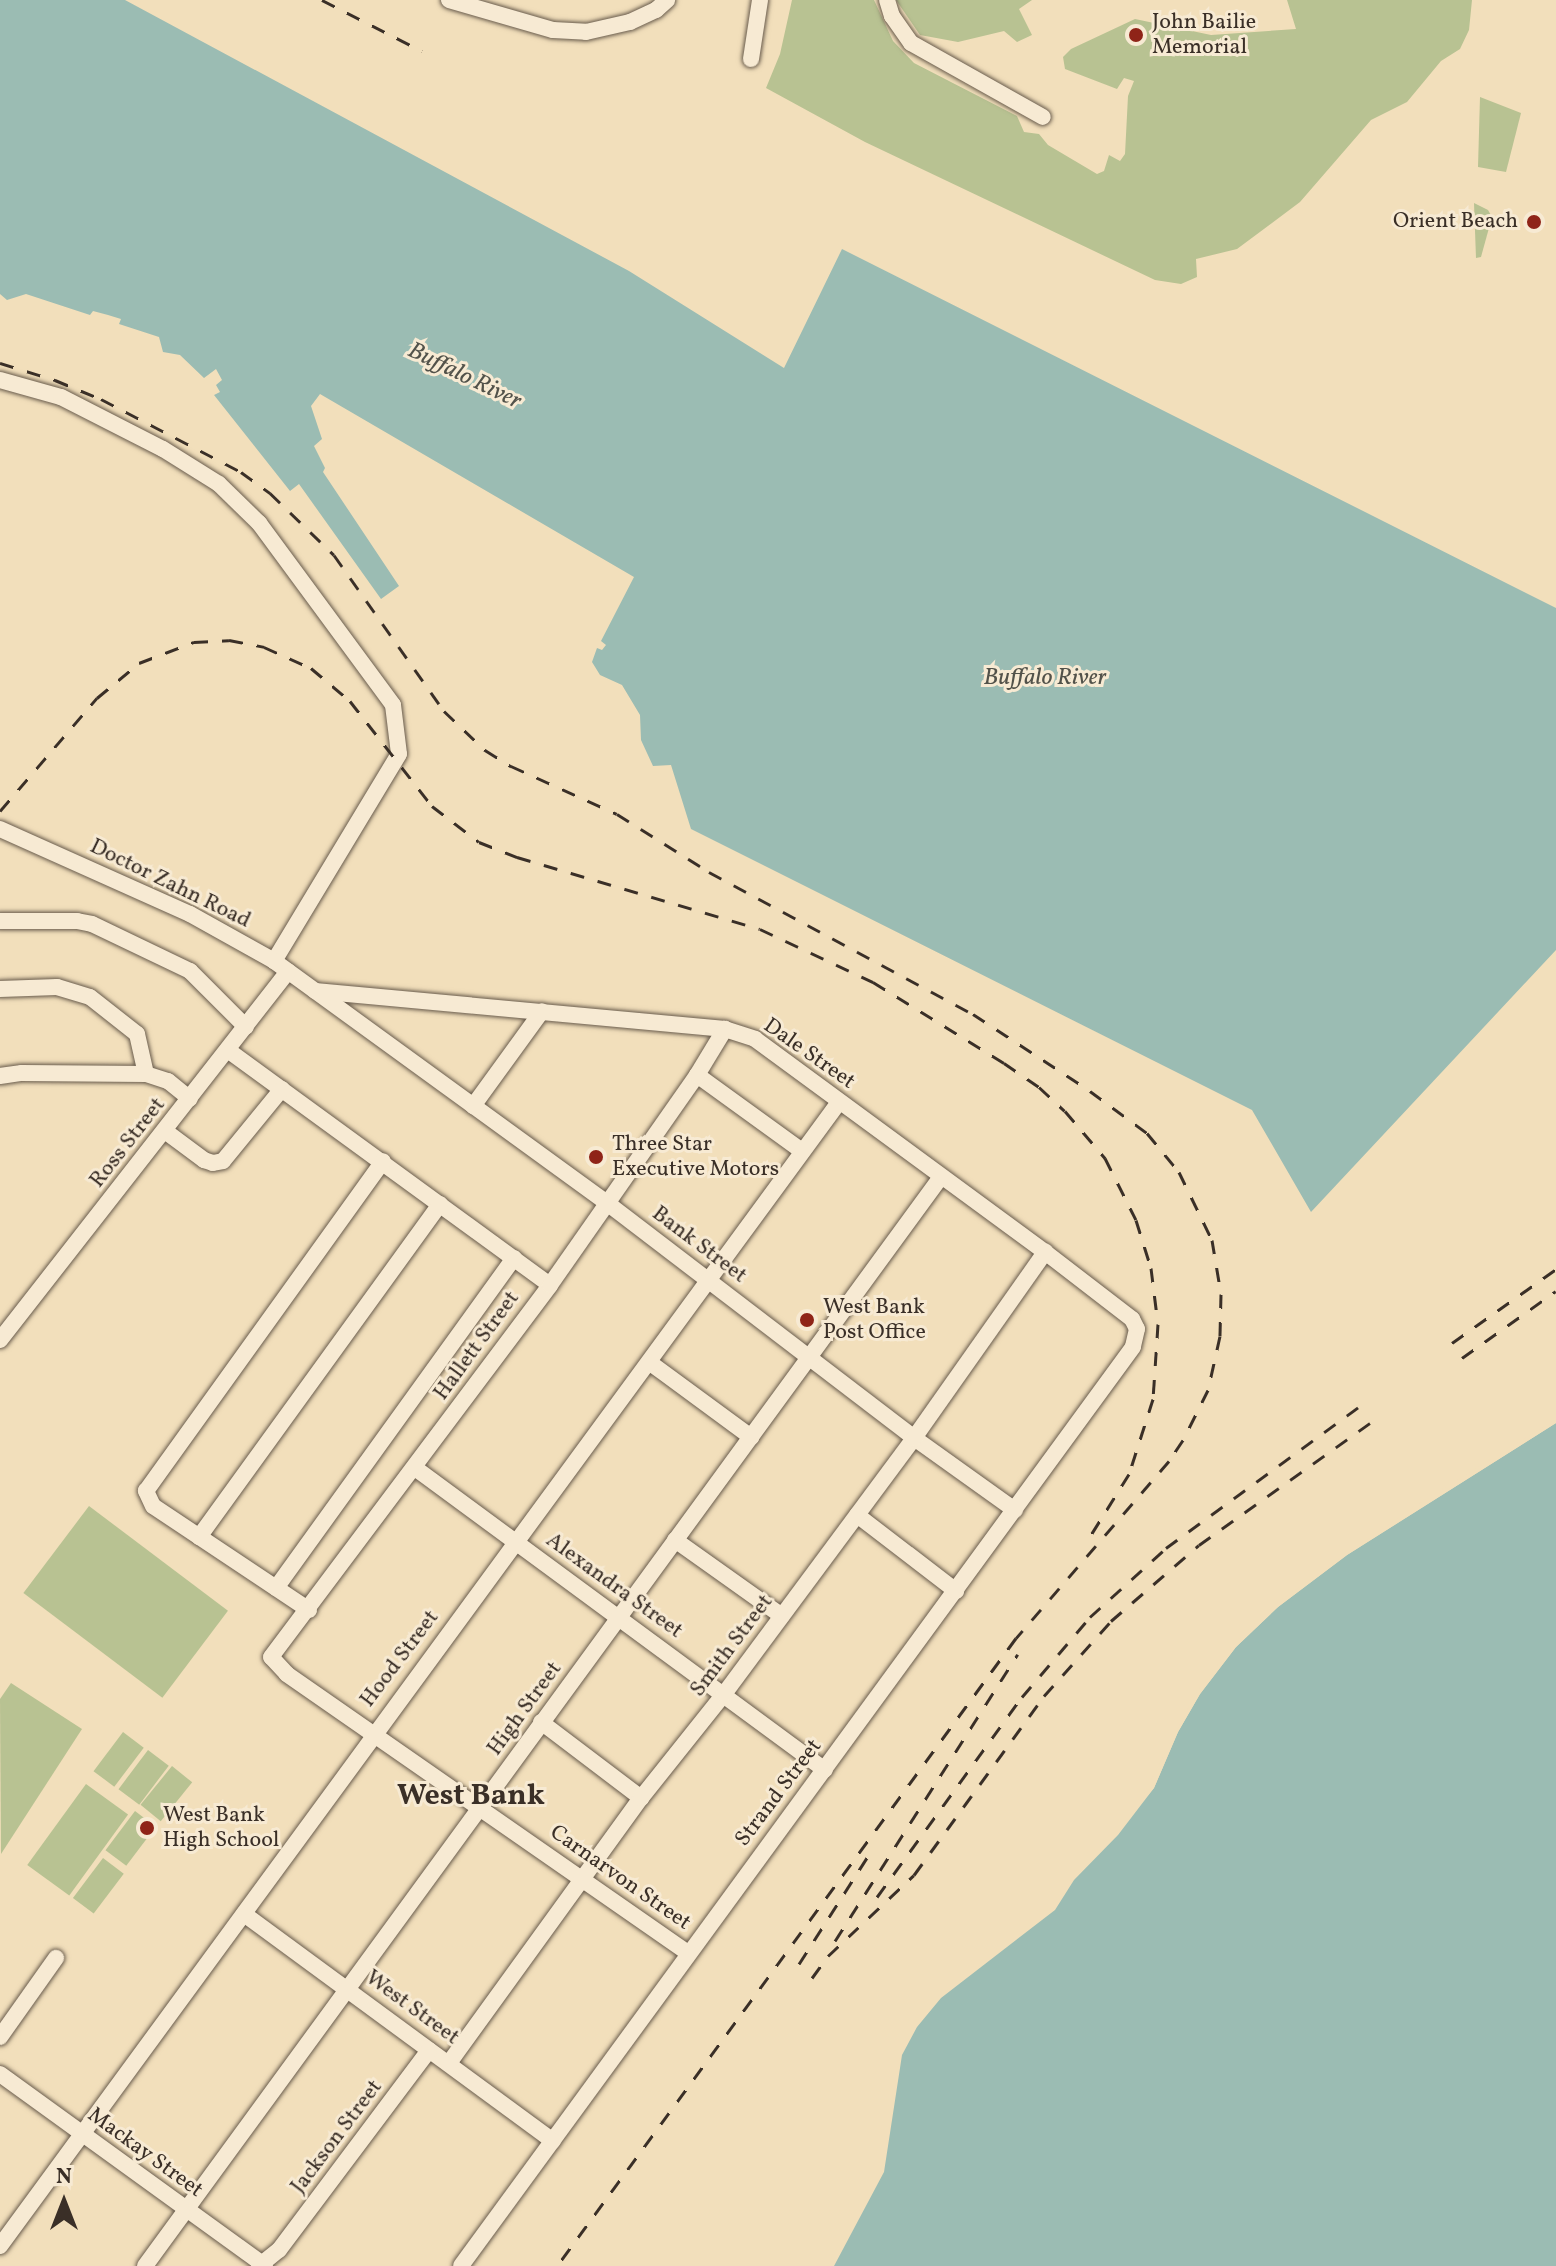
<!DOCTYPE html>
<style>
body{margin:0}
#map{position:relative;width:1556px;height:2266px;overflow:hidden;background:#f2dfbb;font-family:Vollkorn,serif}
div>[style]{position:absolute}
[style*='--x']{left:calc(var(--x)*1px);top:calc(var(--y)*1px);width:calc(var(--w)*1px);rotate:calc(var(--a)*1deg)}
.green>*{inset:0;background:#b8c292;transform-origin:0 0}
.water>*{inset:0;background:#9bbcb3}
.pier>*{inset:0;background:#f2dfbb}
.roads{filter:drop-shadow(0 0 2px #685b4c) drop-shadow(0 0 2px #685b4c)}
.minor>*{height:16px;margin:-8px;padding:0 8px;transform-origin:8px;border-radius:8px;background:#f7ead3}
.rail>*{height:3px;margin-top:-1.5px;transform-origin:0;background:repeating-linear-gradient(90deg,#3a2f27 0 14px,transparent 0 28px)}
.dots>*{width:22px;height:22px;translate:-50% -50%;box-sizing:border-box;border:4px solid #f7ead3;border-radius:50%}
span{translate:-50% -50%;white-space:nowrap;text-align:center;line-height:1.15;-webkit-text-stroke:6px #f7ead3;paint-order:stroke}
.poi-label{font-size:22px;color:#3a2f27}
.left{translate:0 -50%;text-align:left}
.right{translate:-100% -50%;text-align:right}
.street-label{font-size:22px;color:#3a2f27}
.water-label{font-size:24px;color:#52524a;font-style:italic}
.district-label{font-size:30px;color:#3a2f27;font-weight:700}
.north{position:absolute;left:24px;top:2162px;width:80px;height:80px;-webkit-text-stroke:6px #f7ead3;paint-order:stroke;rotate:0deg;font-size:22px;font-weight:700;line-height:32px;text-align:center;color:#3a2f27}
.north::after{content:'';display:block;margin:auto;width:28px;height:36px;background:#3a2f27;clip-path:polygon(50% 0,100% 100%,50% 72%,0 100%)}
</style>
<div id="map">
<div class="green">
<div style="clip-path:polygon(792px 0,874px 0,893px 41px,914px 63px,1017px 116px,1024px 132px,1039px 134px,1048px 145px,1097px 174px,1104px 171px,1109px 155px,1120px 161px,1125px 154px,1128px 96px,1134px 81px,1124px 78px,1117px 89px,1065px 69px,1063px 57px,1071px 49px,1135px 19px,1211px 35px,1296px 29px,1287px 0,1472px 0,1469px 30px,1460px 49px,1441px 61px,1407px 102px,1371px 120px,1300px 202px,1237px 249px,1196px 259px,1197px 277px,1181px 284px,1155px 280px,865px 142px,766px 88px,780px 54px)"></div>
<div style="clip-path:polygon(896px 0,1032px 0,1019px 9px,1032px 35px,1017px 42px,1004px 31px,958px 42px,920px 35px)"></div>
<div style="clip-path:polygon(1480px 97px,1521px 113px,1506px 172px,1478px 167px)"></div>
<div style="clip-path:polygon(1474px 203px,1488px 210px,1492px 217px,1481px 257px,1476px 258px)"></div>
<div style="left:89px;top:1506px;width:174px;height:109px;rotate:37deg"></div>
<div style="clip-path:polygon(11px 1683px,82px 1729px,1px 1854px,0 1699px)"></div>
<div style="left:123px;top:1732px;width:26px;height:49px;rotate:37deg"></div>
<div style="left:148px;top:1750px;width:26px;height:49px;rotate:37deg"></div>
<div style="left:172px;top:1766px;width:26px;height:50px;rotate:39deg"></div>
<div style="left:86px;top:1784px;width:52px;height:100px;rotate:36deg"></div>
<div style="left:135px;top:1811px;width:26px;height:49px;rotate:37deg"></div>
<div style="left:103px;top:1858px;width:26px;height:50px;rotate:37deg"></div>
</div>
<div class="water">
<div style="clip-path:polygon(0 0,125px 0,629px 271px,784px 368px,842px 249px,1556px 608px,1556px 950px,1311px 1212px,1252px 1110px,691px 829px,671px 765px,653px 766px,641px 740px,640px 715px,622px 685px,600px 675px,592px 662px,597px 648px,602px 650px,606px 645px,601px 641px,634px 577px,320px 394px,311px 406px,322px 439px,314px 446px,325px 468px,323px 472px,399px 586px,381px 599px,299px 484px,290px 491px,214px 395px,220px 392px,216px 385px,222px 380px,216px 369px,204px 378px,180px 355px,163px 352px,159px 337px,119px 324px,121px 319px,108px 315px,93px 311px,90px 315px,26px 294px,7px 300px,0 294px)"></div>
<div style="clip-path:polygon(1556px 1423px,1556px 2266px,834px 2266px,884px 2172px,902px 2055px,917px 2027px,941px 1998px,1055px 1910px,1074px 1880px,1118px 1835px,1154px 1788px,1178px 1732px,1200px 1694px,1236px 1647px,1278px 1607px,1347px 1555px)"></div>
</div>
<div class="pier">
<div style="clip-path:polygon(1556px 1419px,1556px 1423px,1347px 1555px,1278px 1607px,1236px 1647px,1200px 1694px,1178px 1732px,1154px 1788px,1148px 1795px,1144px 1794px,1197px 1691px,1233px 1645px,1275px 1604px,1415px 1506px)"></div>
</div>
<div class="roads">
<div class="minor">
<div style="--x:449;--y:0;--w:108;--a:16.1"></div>
<div style="--x:553;--y:30;--w:33;--a:3"></div>
<div style="--x:586;--y:32;--w:45;--a:-12.8"></div>
<div style="--x:630;--y:22;--w:29;--a:-25"></div>
<div style="--x:656;--y:10;--w:15;--a:-42"></div>
<div style="--x:887;--y:0;--w:17;--a:73"></div>
<div style="--x:892;--y:16;--w:33;--a:55"></div>
<div style="--x:911;--y:43;--w:151;--a:29.3"></div>
<div style="--x:751;--y:59;--w:60;--a:-81.3"></div>
<div style="--x:0;--y:380;--w:63;--a:15.6"></div>
<div style="--x:61;--y:397;--w:114;--a:27"></div>
<div style="--x:163;--y:449;--w:66;--a:32"></div>
<div style="--x:219;--y:484;--w:56;--a:44.3"></div>
<div style="--x:259;--y:523;--w:226;--a:53.6"></div>
<div style="--x:393;--y:705;--w:49;--a:83"></div>
<div style="--x:399;--y:754;--w:242;--a:121.1"></div>
<div style="--x:0;--y:829;--w:208;--a:24.1"></div>
<div style="--x:190;--y:914;--w:96;--a:29.2"></div>
<div style="--x:274;--y:961;--w:412;--a:36"></div>
<div style="--x:607;--y:1203;--w:387;--a:37.4"></div>
<div style="--x:914;--y:1438;--w:124;--a:35.5"></div>
<div style="--x:0;--y:921;--w:77;--a:0"></div>
<div style="--x:77;--y:921;--w:15;--a:11"></div>
<div style="--x:92;--y:924;--w:109;--a:25.6"></div>
<div style="--x:190;--y:971;--w:79;--a:45"></div>
<div style="--x:0;--y:989;--w:57;--a:-2"></div>
<div style="--x:57;--y:987;--w:34;--a:17"></div>
<div style="--x:90;--y:997;--w:60;--a:38.2"></div>
<div style="--x:137;--y:1034;--w:41;--a:77.3"></div>
<div style="--x:315;--y:991;--w:412;--a:5.3"></div>
<div style="--x:725;--y:1029;--w:32;--a:18"></div>
<div style="--x:755;--y:1039;--w:360;--a:36.3"></div>
<div style="--x:1045;--y:1252;--w:110;--a:37.6"></div>
<div style="--x:1132;--y:1319;--w:11;--a:63"></div>
<div style="--x:1137;--y:1329;--w:18;--a:103"></div>
<div style="--x:1133;--y:1347;--w:1138;--a:126.18"></div>
<div style="--x:229;--y:1051;--w:397;--a:36.1"></div>
<div style="--x:697;--y:1075;--w:130;--a:35.9"></div>
<div style="--x:0;--y:1076;--w:22;--a:-8"></div>
<div style="--x:22;--y:1073;--w:124;--a:0.5"></div>
<div style="--x:146;--y:1074;--w:23;--a:18"></div>
<div style="--x:168;--y:1081;--w:28;--a:39"></div>
<div style="--x:473;--y:1106;--w:117;--a:-54"></div>
<div style="--x:165;--y:1131;--w:49;--a:36.6"></div>
<div style="--x:204;--y:1160;--w:9;--a:18"></div>
<div style="--x:213;--y:1163;--w:10;--a:-11"></div>
<div style="--x:223;--y:1161;--w:93;--a:-50.7"></div>
<div style="--x:0;--y:1340;--w:468;--a:-52"></div>
<div style="--x:649;--y:1362;--w:127;--a:36.3"></div>
<div style="--x:415;--y:1468;--w:509;--a:36.37"></div>
<div style="--x:857;--y:1515;--w:125;--a:37.5"></div>
<div style="--x:199;--y:1537;--w:411;--a:-54.1"></div>
<div style="--x:675;--y:1540;--w:131;--a:35.4"></div>
<div style="--x:276;--y:1588;--w:407;--a:-54.2"></div>
<div style="--x:309;--y:1610;--w:187;--a:-146.3"></div>
<div style="--x:153;--y:1506;--w:17;--a:-115"></div>
<div style="--x:146;--y:1491;--w:406;--a:-54.3"></div>
<div style="--x:541;--y:1722;--w:126;--a:37.2"></div>
<div style="--x:244;--y:1914;--w:383;--a:36.3"></div>
<div style="--x:688;--y:1953;--w:489;--a:-145.2"></div>
<div style="--x:287;--y:1674;--w:23;--a:-133"></div>
<div style="--x:271;--y:1657;--w:465;--a:-53.1"></div>
<div style="--x:550;--y:1285;--w:256;--a:-55"></div>
<div style="--x:697;--y:1075;--w:54;--a:-58.7"></div>
<div style="--x:0;--y:2037;--w:97;--a:-54.7"></div>
<div style="--x:449;--y:2063;--w:327;--a:-54.1"></div>
<div style="--x:641;--y:1798;--w:133;--a:-51.4"></div>
<div style="--x:724;--y:1694;--w:319;--a:-53.4"></div>
<div style="--x:914;--y:1438;--w:228;--a:-54.8"></div>
<div style="--x:0;--y:2074;--w:327;--a:35.9"></div>
<div style="--x:0;--y:2246;--w:1419;--a:-53.74"></div>
<div style="--x:145;--y:2266;--w:1349;--a:-53.84"></div>
<div style="--x:259;--y:2266;--w:26;--a:-39"></div>
<div style="--x:279;--y:2250;--w:250;--a:-53.1"></div>
</div>
</div>
<div class="rail">
<div style="--x:322;--y:0;--w:112;--a:27"></div>
<div style="--x:0;--y:363;--w:58;--a:17.2"></div>
<div style="--x:55;--y:380;--w:50;--a:22.4"></div>
<div style="--x:101;--y:399;--w:158;--a:27.5"></div>
<div style="--x:241;--y:472;--w:36;--a:36"></div>
<div style="--x:270;--y:493;--w:89;--a:44.1"></div>
<div style="--x:334;--y:555;--w:191;--a:54.8"></div>
<div style="--x:444;--y:711;--w:57;--a:43.6"></div>
<div style="--x:485;--y:750;--w:31;--a:32"></div>
<div style="--x:511;--y:766;--w:116;--a:24.4"></div>
<div style="--x:617;--y:814;--w:109;--a:32.2"></div>
<div style="--x:709;--y:872;--w:300;--a:28.3"></div>
<div style="--x:973;--y:1014;--w:140;--a:33.3"></div>
<div style="--x:1090;--y:1091;--w:71;--a:36.4"></div>
<div style="--x:1147;--y:1133;--w:50;--a:50.6"></div>
<div style="--x:1179;--y:1172;--w:76;--a:64.1"></div>
<div style="--x:1212;--y:1240;--w:55;--a:80.5"></div>
<div style="--x:1221;--y:1294;--w:42;--a:91.4"></div>
<div style="--x:1220;--y:1336;--w:55;--a:102.5"></div>
<div style="--x:1208;--y:1390;--w:56;--a:116.6"></div>
<div style="--x:1183;--y:1440;--w:25;--a:124"></div>
<div style="--x:1169;--y:1461;--w:234;--a:130.8"></div>
<div style="--x:1016;--y:1638;--w:778;--a:126.16"></div>
<div style="--x:0;--y:811;--w:149;--a:-49.4"></div>
<div style="--x:97;--y:698;--w:55;--a:-39.8"></div>
<div style="--x:139;--y:663;--w:59;--a:-20.9"></div>
<div style="--x:194;--y:642;--w:35;--a:-3"></div>
<div style="--x:229;--y:640;--w:36;--a:11"></div>
<div style="--x:264;--y:647;--w:51;--a:24.1"></div>
<div style="--x:311;--y:668;--w:51;--a:40.2"></div>
<div style="--x:350;--y:701;--w:133;--a:52"></div>
<div style="--x:432;--y:806;--w:59;--a:37.5"></div>
<div style="--x:479;--y:842;--w:41;--a:21.5"></div>
<div style="--x:517;--y:857;--w:253;--a:16.5"></div>
<div style="--x:760;--y:929;--w:125;--a:25.1"></div>
<div style="--x:873;--y:982;--w:154;--a:31.7"></div>
<div style="--x:1004;--y:1063;--w:42;--a:34.4"></div>
<div style="--x:1039;--y:1087;--w:35;--a:43"></div>
<div style="--x:1065;--y:1111;--w:62;--a:49.6"></div>
<div style="--x:1105;--y:1158;--w:69;--a:63.4"></div>
<div style="--x:1136;--y:1220;--w:50;--a:72.6"></div>
<div style="--x:1151;--y:1268;--w:56;--a:82.9"></div>
<div style="--x:1158;--y:1324;--w:75;--a:93.8"></div>
<div style="--x:1153;--y:1399;--w:79;--a:107.7"></div>
<div style="--x:1129;--y:1474;--w:75;--a:122"></div>
<div style="--x:1452;--y:1343;--w:128;--a:-35.4"></div>
<div style="--x:1462;--y:1358;--w:115;--a:-35.5"></div>
<div style="--x:877;--y:1897;--w:247;--a:-54.1"></div>
<div style="--x:1022;--y:1697;--w:105;--a:-49.6"></div>
<div style="--x:1090;--y:1617;--w:103;--a:-42.2"></div>
<div style="--x:1166;--y:1548;--w:244;--a:-36.2"></div>
<div style="--x:835;--y:1941;--w:340;--a:-57.5"></div>
<div style="--x:799;--y:1964;--w:128;--a:-57.4"></div>
<div style="--x:812;--y:1978;--w:27;--a:-54"></div>
<div style="--x:828;--y:1956;--w:118;--a:-43.3"></div>
<div style="--x:914;--y:1875;--w:221;--a:-54"></div>
<div style="--x:1044;--y:1696;--w:101;--a:-48.2"></div>
<div style="--x:1111;--y:1621;--w:116;--a:-40.8"></div>
<div style="--x:1199;--y:1545;--w:215;--a:-35.5"></div>
</div>
<div class="dots">
<div style="left:1136px;top:35px;background:#8f2418"></div>
<div style="left:1534px;top:222px;background:#8f2418"></div>
<div style="left:596px;top:1157px;background:#8f2418"></div>
<div style="left:807px;top:1320px;background:#8f2418"></div>
<div style="left:147px;top:1828px;background:#8f2418"></div>
</div>
<div class="poi-label">
<span class="left" style="left:1152px;top:35px">John Bailie<br>Memorial</span>
<span class="right" style="left:1518px;top:222px">Orient Beach</span>
<span class="left" style="left:612px;top:1157px">Three Star<br>Executive Motors</span>
<span class="left" style="left:823px;top:1320px">West Bank<br>Post Office</span>
<span class="left" style="left:163px;top:1828px">West Bank<br>High School</span>
</div>
<div class="street-label">
<span style="left:170px;top:884px;rotate:26deg">Doctor Zahn Road</span>
<span style="left:809px;top:1054px;rotate:35deg">Dale Street</span>
<span style="left:128px;top:1143px;rotate:-52deg">Ross Street</span>
<span style="left:699px;top:1245px;rotate:37deg">Bank Street</span>
<span style="left:477px;top:1346px;rotate:-54deg">Hallett Street</span>
<span style="left:614px;top:1586px;rotate:36deg">Alexandra Street</span>
<span style="left:732px;top:1646px;rotate:-53deg">Smith Street</span>
<span style="left:400px;top:1659px;rotate:-53deg">Hood Street</span>
<span style="left:525px;top:1709px;rotate:-54deg">High Street</span>
<span style="left:779px;top:1793px;rotate:-53deg">Strand Street</span>
<span style="left:620px;top:1878px;rotate:35deg">Carnarvon Street</span>
<span style="left:412px;top:2008px;rotate:36deg">West Street</span>
<span style="left:337px;top:2137px;rotate:-53deg">Jackson Street</span>
<span style="left:145px;top:2153px;rotate:36deg">Mackay Street</span>
</div>
<div class="water-label">
<span style="left:464px;top:377px;rotate:26deg">Buffalo River</span>
<span style="left:1045px;top:679px">Buffalo River</span>
</div>
<div class="district-label">
<span style="left:471px;top:1796px">West Bank</span>
</div>
<div class="north">N</div>
</div>
